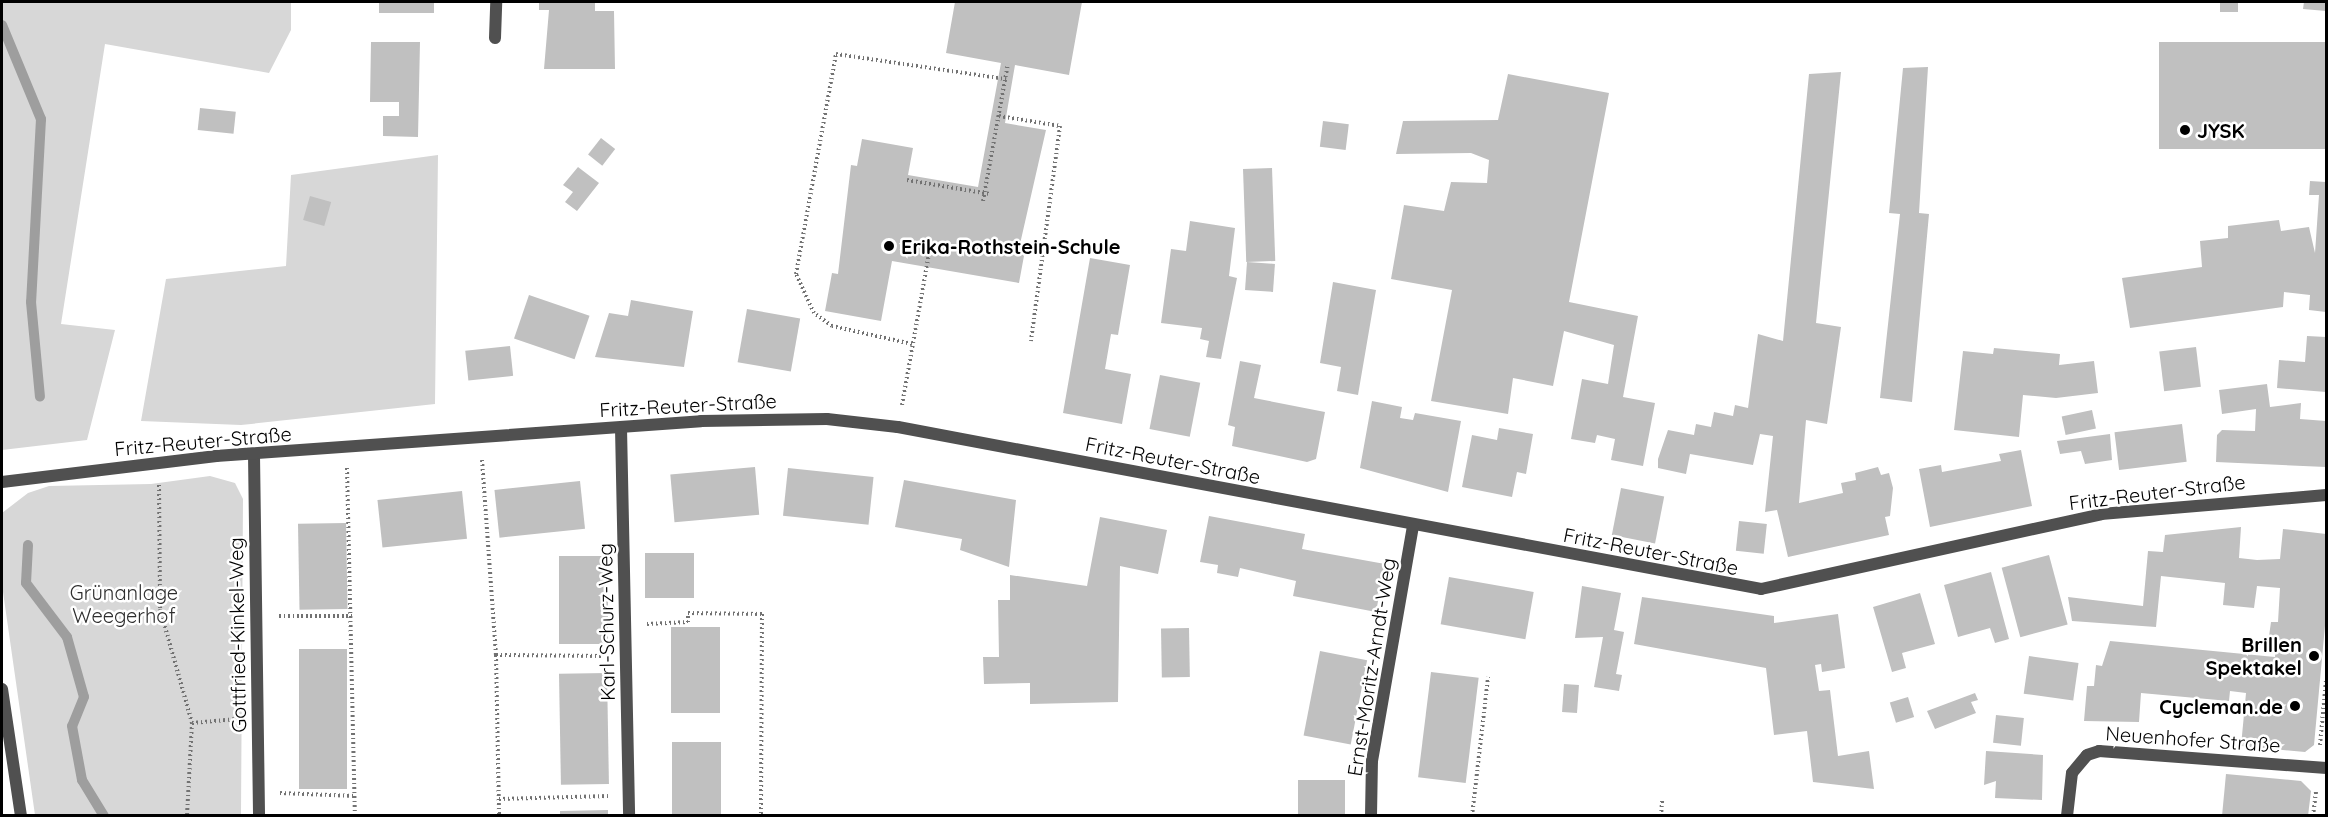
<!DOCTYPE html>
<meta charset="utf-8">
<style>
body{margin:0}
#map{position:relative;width:2328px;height:817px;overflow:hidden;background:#fff;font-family:Quicksand,sans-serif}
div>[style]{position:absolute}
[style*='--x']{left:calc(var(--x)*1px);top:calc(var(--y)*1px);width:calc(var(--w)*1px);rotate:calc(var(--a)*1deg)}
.green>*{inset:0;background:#d7d7d7}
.stream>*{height:10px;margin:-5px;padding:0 5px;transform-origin:5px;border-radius:5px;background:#9e9e9e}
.building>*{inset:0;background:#c0c0c0;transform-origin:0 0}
.path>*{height:4px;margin-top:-2px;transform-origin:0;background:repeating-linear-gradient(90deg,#727272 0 1.5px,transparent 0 4.5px)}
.service>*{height:12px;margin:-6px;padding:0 6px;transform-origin:6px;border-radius:6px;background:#505050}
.minor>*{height:12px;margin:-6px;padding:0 6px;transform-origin:6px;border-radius:6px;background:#505050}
.dots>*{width:16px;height:16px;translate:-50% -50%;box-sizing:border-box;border:3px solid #fff;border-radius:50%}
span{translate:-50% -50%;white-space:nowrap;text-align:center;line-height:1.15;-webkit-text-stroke:5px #fff;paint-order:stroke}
.poi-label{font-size:20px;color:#000;font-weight:700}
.left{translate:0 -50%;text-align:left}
.right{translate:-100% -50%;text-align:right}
.street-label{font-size:20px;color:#000}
.park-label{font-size:20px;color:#2e2e2e}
.frame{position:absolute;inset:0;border:3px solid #000;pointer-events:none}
</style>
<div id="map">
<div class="green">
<div style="clip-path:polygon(2px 2px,291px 2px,291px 30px,269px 73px,105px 44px,61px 324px,115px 330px,87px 440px,2px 450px)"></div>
<div style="clip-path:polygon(438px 155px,435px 404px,241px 425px,141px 421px,166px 279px,286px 266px,291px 175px)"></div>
<div style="clip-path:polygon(210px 476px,235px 483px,243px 499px,241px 815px,35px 815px,2px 585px,2px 513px,28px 493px,49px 486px,151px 484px)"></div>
</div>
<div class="stream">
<div style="--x:2;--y:25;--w:102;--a:67.5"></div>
<div style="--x:41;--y:119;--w:183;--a:93.1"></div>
<div style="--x:31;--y:302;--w:95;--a:84.6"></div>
<div style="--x:28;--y:545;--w:38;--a:93"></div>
<div style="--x:26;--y:583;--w:68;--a:52.8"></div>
<div style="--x:67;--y:637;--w:62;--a:74.2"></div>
<div style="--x:84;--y:697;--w:31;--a:112"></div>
<div style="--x:72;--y:726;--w:55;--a:79.5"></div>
<div style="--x:82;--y:780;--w:42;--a:58.6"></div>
</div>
<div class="building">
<div style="left:379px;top:2px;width:55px;height:11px"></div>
<div style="clip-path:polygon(539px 2px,595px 2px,595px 11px,614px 11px,615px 69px,544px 69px,549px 10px,539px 10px)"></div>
<div style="clip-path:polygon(955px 2px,1082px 2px,1069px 75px,1015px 65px,1005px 123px,1046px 130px,1020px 244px,1026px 245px,1019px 283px,892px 261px,881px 321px,825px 311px,832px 273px,838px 274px,851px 165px,857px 166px,862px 139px,913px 148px,908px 175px,978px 187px,1001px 63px,946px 53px)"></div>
<div style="left:2220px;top:2px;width:18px;height:10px"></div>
<div style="clip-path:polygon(2304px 2px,2326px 2px,2326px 11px,2303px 9px)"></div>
<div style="clip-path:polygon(371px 42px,420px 42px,418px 137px,383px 136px,383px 116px,399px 116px,399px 102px,370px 102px)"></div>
<div style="left:2326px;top:42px;width:107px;height:167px;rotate:90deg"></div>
<div style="clip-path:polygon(1928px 67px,1919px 213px,1929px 214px,1912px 402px,1880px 398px,1900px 214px,1889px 213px,1903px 68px)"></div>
<div style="clip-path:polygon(1841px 72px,1816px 323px,1841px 327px,1827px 424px,1806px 420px,1799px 503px,1843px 493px,1841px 483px,1856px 480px,1855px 473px,1878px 467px,1881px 475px,1889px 473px,1893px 488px,1890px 516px,1885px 517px,1889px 535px,1788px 557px,1777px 510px,1765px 512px,1773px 436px,1760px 434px,1753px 465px,1690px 454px,1686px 474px,1658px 468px,1658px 459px,1668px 430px,1694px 435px,1696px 424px,1711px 427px,1714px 412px,1733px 416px,1735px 405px,1748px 408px,1758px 334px,1783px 341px,1809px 74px)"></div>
<div style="clip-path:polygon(1508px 74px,1609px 93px,1569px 302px,1638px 316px,1623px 397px,1655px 403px,1643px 466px,1611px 460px,1615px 439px,1597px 435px,1595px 443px,1571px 439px,1582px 379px,1608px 384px,1614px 345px,1564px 331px,1553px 386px,1513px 378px,1508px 414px,1431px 401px,1452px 290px,1391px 279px,1404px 205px,1444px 211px,1451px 182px,1487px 183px,1489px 160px,1471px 153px,1396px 154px,1403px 121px,1498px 120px)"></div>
<div style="left:200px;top:108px;width:36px;height:22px;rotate:6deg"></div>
<div style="left:1323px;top:121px;width:26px;height:26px;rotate:7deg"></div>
<div style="left:601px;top:138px;width:18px;height:21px;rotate:38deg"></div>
<div style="clip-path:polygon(578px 167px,599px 183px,577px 211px,565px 202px,573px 192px,563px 185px)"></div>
<div style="left:1272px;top:168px;width:93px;height:29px;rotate:88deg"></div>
<div style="clip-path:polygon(2310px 181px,2326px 182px,2326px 312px,2309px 310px,2310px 295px,2284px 292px,2283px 307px,2130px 328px,2122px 278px,2202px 267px,2200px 241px,2228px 238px,2228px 226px,2279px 220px,2281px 231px,2309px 227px,2315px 253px,2319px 195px,2309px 195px)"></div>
<div style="left:310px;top:196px;width:22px;height:25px;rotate:16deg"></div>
<div style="clip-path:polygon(1190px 221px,1235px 228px,1229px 276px,1237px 278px,1221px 359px,1206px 357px,1209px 341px,1200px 339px,1202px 328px,1161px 323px,1171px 249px,1186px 251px)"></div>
<div style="clip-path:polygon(1090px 258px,1130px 265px,1118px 335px,1111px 334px,1105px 369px,1131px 374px,1122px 424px,1063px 413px)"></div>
<div style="left:1247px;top:262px;width:28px;height:28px;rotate:4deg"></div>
<div style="clip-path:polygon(1333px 282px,1376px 290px,1358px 395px,1337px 391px,1341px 367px,1320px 363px)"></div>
<div style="left:529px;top:295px;width:64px;height:46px;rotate:19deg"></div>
<div style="clip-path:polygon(631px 300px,693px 311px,684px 367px,595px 357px,609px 313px,628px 316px)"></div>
<div style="left:747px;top:309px;width:54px;height:54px;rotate:10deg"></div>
<div style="clip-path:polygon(2307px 336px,2326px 337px,2326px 392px,2277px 388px,2279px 360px,2305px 362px)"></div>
<div style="left:510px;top:346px;width:30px;height:45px;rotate:84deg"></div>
<div style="left:2196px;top:347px;width:40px;height:37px;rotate:83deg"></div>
<div style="clip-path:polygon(1994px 348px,2060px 354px,2059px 365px,2094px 361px,2098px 393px,2056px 398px,2023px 395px,2019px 437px,1954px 430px,1963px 351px,1993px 354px)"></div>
<div style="clip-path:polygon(1240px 361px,1261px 365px,1254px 398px,1325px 412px,1316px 459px,1307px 462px,1232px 446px,1235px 427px,1228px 425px)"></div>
<div style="left:1160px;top:375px;width:41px;height:55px;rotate:11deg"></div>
<div style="clip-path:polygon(2267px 384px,2270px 407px,2301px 403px,2300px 419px,2326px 421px,2326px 467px,2216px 462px,2217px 435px,2222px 430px,2255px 431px,2256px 409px,2222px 414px,2219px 390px)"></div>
<div style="clip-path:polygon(1372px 401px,1402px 407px,1400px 418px,1413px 420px,1415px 413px,1461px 421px,1448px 492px,1360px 468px)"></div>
<div style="left:2092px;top:410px;width:19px;height:31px;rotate:78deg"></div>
<div style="left:2182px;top:424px;width:38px;height:68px;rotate:83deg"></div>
<div style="clip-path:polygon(1499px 428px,1533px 434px,1526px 474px,1517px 472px,1512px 497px,1462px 487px,1472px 435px,1497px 440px)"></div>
<div style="clip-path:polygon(2110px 434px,2112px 460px,2085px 464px,2081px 451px,2060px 454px,2057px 441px)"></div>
<div style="clip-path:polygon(2021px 450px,2032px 506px,1930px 527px,1919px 469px,1941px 465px,1942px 472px,2001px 461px,1999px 454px)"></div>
<div style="left:755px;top:467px;width:48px;height:85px;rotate:85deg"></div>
<div style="left:788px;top:468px;width:86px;height:48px;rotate:6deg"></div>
<div style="clip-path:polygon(904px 480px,1016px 500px,1009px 567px,960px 550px,962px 539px,895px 527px)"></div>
<div style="left:580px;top:481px;width:48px;height:86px;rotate:84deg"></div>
<div style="left:1621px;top:488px;width:44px;height:48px;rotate:11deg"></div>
<div style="left:462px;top:491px;width:48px;height:85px;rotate:84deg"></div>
<div style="clip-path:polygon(1209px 516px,1305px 534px,1302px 549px,1385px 564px,1376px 612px,1293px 596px,1296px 581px,1253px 571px,1240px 568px,1238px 577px,1217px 573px,1218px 565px,1200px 562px)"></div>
<div style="clip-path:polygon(1100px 517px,1167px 530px,1158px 574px,1120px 566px,1118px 702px,1030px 704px,1030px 683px,984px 684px,983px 657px,999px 657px,998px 600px,1010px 600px,1010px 575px,1087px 586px)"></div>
<div style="left:1739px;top:521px;width:28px;height:30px;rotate:6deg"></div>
<div style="left:346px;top:523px;width:86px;height:48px;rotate:89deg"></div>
<div style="clip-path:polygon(2241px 527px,2239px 558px,2257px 560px,2280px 559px,2283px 529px,2326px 534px,2326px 615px,2314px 745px,2305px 752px,2241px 746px,2246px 693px,2230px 691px,2229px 701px,2141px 693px,2139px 722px,2084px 721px,2087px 686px,2094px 686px,2096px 665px,2102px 666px,2110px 641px,2275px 657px,2276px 643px,2268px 643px,2271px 622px,2278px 622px,2280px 588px,2257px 586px,2254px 608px,2223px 605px,2225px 583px,2161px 576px,2156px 627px,2072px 621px,2068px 597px,2143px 606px,2148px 551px,2163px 552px,2165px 535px)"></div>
<div style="left:694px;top:553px;width:45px;height:49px;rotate:90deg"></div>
<div style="left:2049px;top:555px;width:72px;height:49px;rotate:75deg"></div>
<div style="left:559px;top:556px;width:49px;height:88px"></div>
<div style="clip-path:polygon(1991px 572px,2009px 639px,1995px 643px,1990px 628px,1958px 637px,1944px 585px)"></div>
<div style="left:1449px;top:577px;width:86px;height:48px;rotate:10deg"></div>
<div style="clip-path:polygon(1582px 586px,1621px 593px,1614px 630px,1624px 632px,1616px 674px,1622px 675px,1619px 691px,1594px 687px,1603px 637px,1575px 638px)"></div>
<div style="clip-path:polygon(1920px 593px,1935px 644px,1902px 653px,1906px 668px,1892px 672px,1873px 607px)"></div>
<div style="clip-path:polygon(1642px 597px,1774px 616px,1774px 623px,1838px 614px,1845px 668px,1822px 672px,1821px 664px,1815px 665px,1819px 691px,1830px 690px,1838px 756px,1869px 751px,1874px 789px,1813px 782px,1807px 731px,1774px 735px,1766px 668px,1634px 644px)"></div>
<div style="left:671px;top:627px;width:49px;height:86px"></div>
<div style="left:1189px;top:628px;width:49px;height:28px;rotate:89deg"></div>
<div style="left:299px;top:649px;width:48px;height:140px"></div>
<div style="left:1320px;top:651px;width:48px;height:86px;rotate:11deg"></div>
<div style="left:2029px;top:656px;width:50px;height:38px;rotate:8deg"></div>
<div style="left:1431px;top:672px;width:48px;height:106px;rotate:7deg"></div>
<div style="left:607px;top:673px;width:111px;height:48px;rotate:89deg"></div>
<div style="left:1564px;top:684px;width:15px;height:28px;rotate:4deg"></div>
<div style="clip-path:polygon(1975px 693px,1978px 700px,1971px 702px,1976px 713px,1935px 729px,1927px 711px)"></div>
<div style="left:1908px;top:697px;width:21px;height:19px;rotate:73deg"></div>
<div style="left:1996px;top:715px;width:28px;height:28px;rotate:6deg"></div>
<div style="left:672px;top:742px;width:49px;height:74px"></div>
<div style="clip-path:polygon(1986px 751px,2043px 755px,2042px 800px,1995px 798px,1996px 781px,1984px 785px)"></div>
<div style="clip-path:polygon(2226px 774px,2301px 781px,2311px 791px,2308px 816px,2222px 816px)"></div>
<div style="left:1298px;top:780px;width:47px;height:36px"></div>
<div style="clip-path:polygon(608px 810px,608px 816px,560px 816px,560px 811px)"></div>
</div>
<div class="path">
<div style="--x:999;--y:116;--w:62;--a:9.3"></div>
<div style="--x:1060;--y:126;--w:217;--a:97.7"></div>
<div style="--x:907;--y:180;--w:84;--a:9.6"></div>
<div style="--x:983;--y:201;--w:139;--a:-79.7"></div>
<div style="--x:912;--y:344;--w:82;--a:-167.3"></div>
<div style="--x:832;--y:326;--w:22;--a:-144"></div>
<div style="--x:814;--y:313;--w:43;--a:-114.8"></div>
<div style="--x:796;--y:274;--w:224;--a:-79.7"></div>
<div style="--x:836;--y:54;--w:172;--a:8.4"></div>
<div style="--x:902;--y:405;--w:153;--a:-79.9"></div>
<div style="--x:482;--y:460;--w:196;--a:85.9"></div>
<div style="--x:496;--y:655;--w:161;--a:88.9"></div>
<div style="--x:347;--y:468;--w:348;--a:88.7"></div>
<div style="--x:159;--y:485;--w:124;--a:89.5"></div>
<div style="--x:160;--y:609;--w:118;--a:74.3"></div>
<div style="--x:192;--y:723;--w:93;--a:93.1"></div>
<div style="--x:279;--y:616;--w:74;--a:0"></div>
<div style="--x:647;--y:624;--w:41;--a:-2.8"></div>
<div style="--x:688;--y:622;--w:9;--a:-90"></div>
<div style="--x:688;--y:613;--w:74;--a:0.8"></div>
<div style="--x:762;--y:614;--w:202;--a:90.3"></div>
<div style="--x:496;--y:655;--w:106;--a:0.5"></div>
<div style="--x:192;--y:723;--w:45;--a:-5.1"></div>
<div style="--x:2320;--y:745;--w:65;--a:-84.7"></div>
<div style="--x:280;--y:793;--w:75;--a:2.3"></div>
<div style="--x:499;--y:799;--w:109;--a:-1.6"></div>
<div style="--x:1408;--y:816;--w:25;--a:0"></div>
<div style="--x:1472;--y:816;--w:140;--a:-83.4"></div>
<div style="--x:1661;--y:816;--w:16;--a:-86"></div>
<div style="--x:2313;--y:816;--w:25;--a:-83"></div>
</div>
<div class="service">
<div style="--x:2067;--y:816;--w:43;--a:-83.4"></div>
<div style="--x:2072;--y:773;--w:23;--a:-50"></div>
<div style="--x:2087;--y:755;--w:13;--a:-18"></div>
<div style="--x:2099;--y:751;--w:228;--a:4.3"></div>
</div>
<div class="minor">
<div style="--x:495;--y:38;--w:36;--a:-88"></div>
<div style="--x:621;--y:428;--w:388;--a:88.8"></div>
<div style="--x:254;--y:455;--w:361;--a:89.2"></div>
<div style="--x:2;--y:482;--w:216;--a:-6.9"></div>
<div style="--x:216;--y:456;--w:486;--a:-4.1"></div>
<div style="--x:701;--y:421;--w:126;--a:-0.9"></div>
<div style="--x:827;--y:419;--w:71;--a:6.4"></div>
<div style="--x:898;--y:427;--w:878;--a:10.63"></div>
<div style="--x:1761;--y:589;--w:348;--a:-12.4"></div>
<div style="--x:2101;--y:514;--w:226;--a:-4.8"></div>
<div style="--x:2;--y:689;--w:128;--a:81.5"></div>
<div style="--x:1371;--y:816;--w:55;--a:-89"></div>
<div style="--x:1372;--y:761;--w:240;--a:-80.1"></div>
</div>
<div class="dots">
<div style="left:2185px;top:130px;background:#000"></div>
<div style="left:889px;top:246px;background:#000"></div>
<div style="left:2314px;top:656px;background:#000"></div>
<div style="left:2295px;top:706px;background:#000"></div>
</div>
<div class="poi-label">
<span class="left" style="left:2197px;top:130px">JYSK</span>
<span class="left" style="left:901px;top:246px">Erika-Rothstein-Schule</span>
<span class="right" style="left:2302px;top:656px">Brillen<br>Spektakel</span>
<span class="right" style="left:2283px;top:706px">Cycleman.de</span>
</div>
<div class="street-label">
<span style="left:688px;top:405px;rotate:-3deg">Fritz-Reuter-Straße</span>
<span style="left:203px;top:441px;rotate:-5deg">Fritz-Reuter-Straße</span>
<span style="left:1173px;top:460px;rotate:11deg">Fritz-Reuter-Straße</span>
<span style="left:2157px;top:492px;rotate:-7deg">Fritz-Reuter-Straße</span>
<span style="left:1651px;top:551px;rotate:11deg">Fritz-Reuter-Straße</span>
<span style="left:606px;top:622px;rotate:-91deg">Karl-Schurz-Weg</span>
<span style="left:237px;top:635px;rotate:-91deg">Gottfried-Kinkel-Weg</span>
<span style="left:1371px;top:667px;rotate:-81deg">Ernst-Moritz-Arndt-Weg</span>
<span style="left:2193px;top:739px;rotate:4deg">Neuenhofer Straße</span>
</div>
<div class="park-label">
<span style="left:124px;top:604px">Grünanlage<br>Weegerhof</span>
</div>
<div class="frame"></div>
</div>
